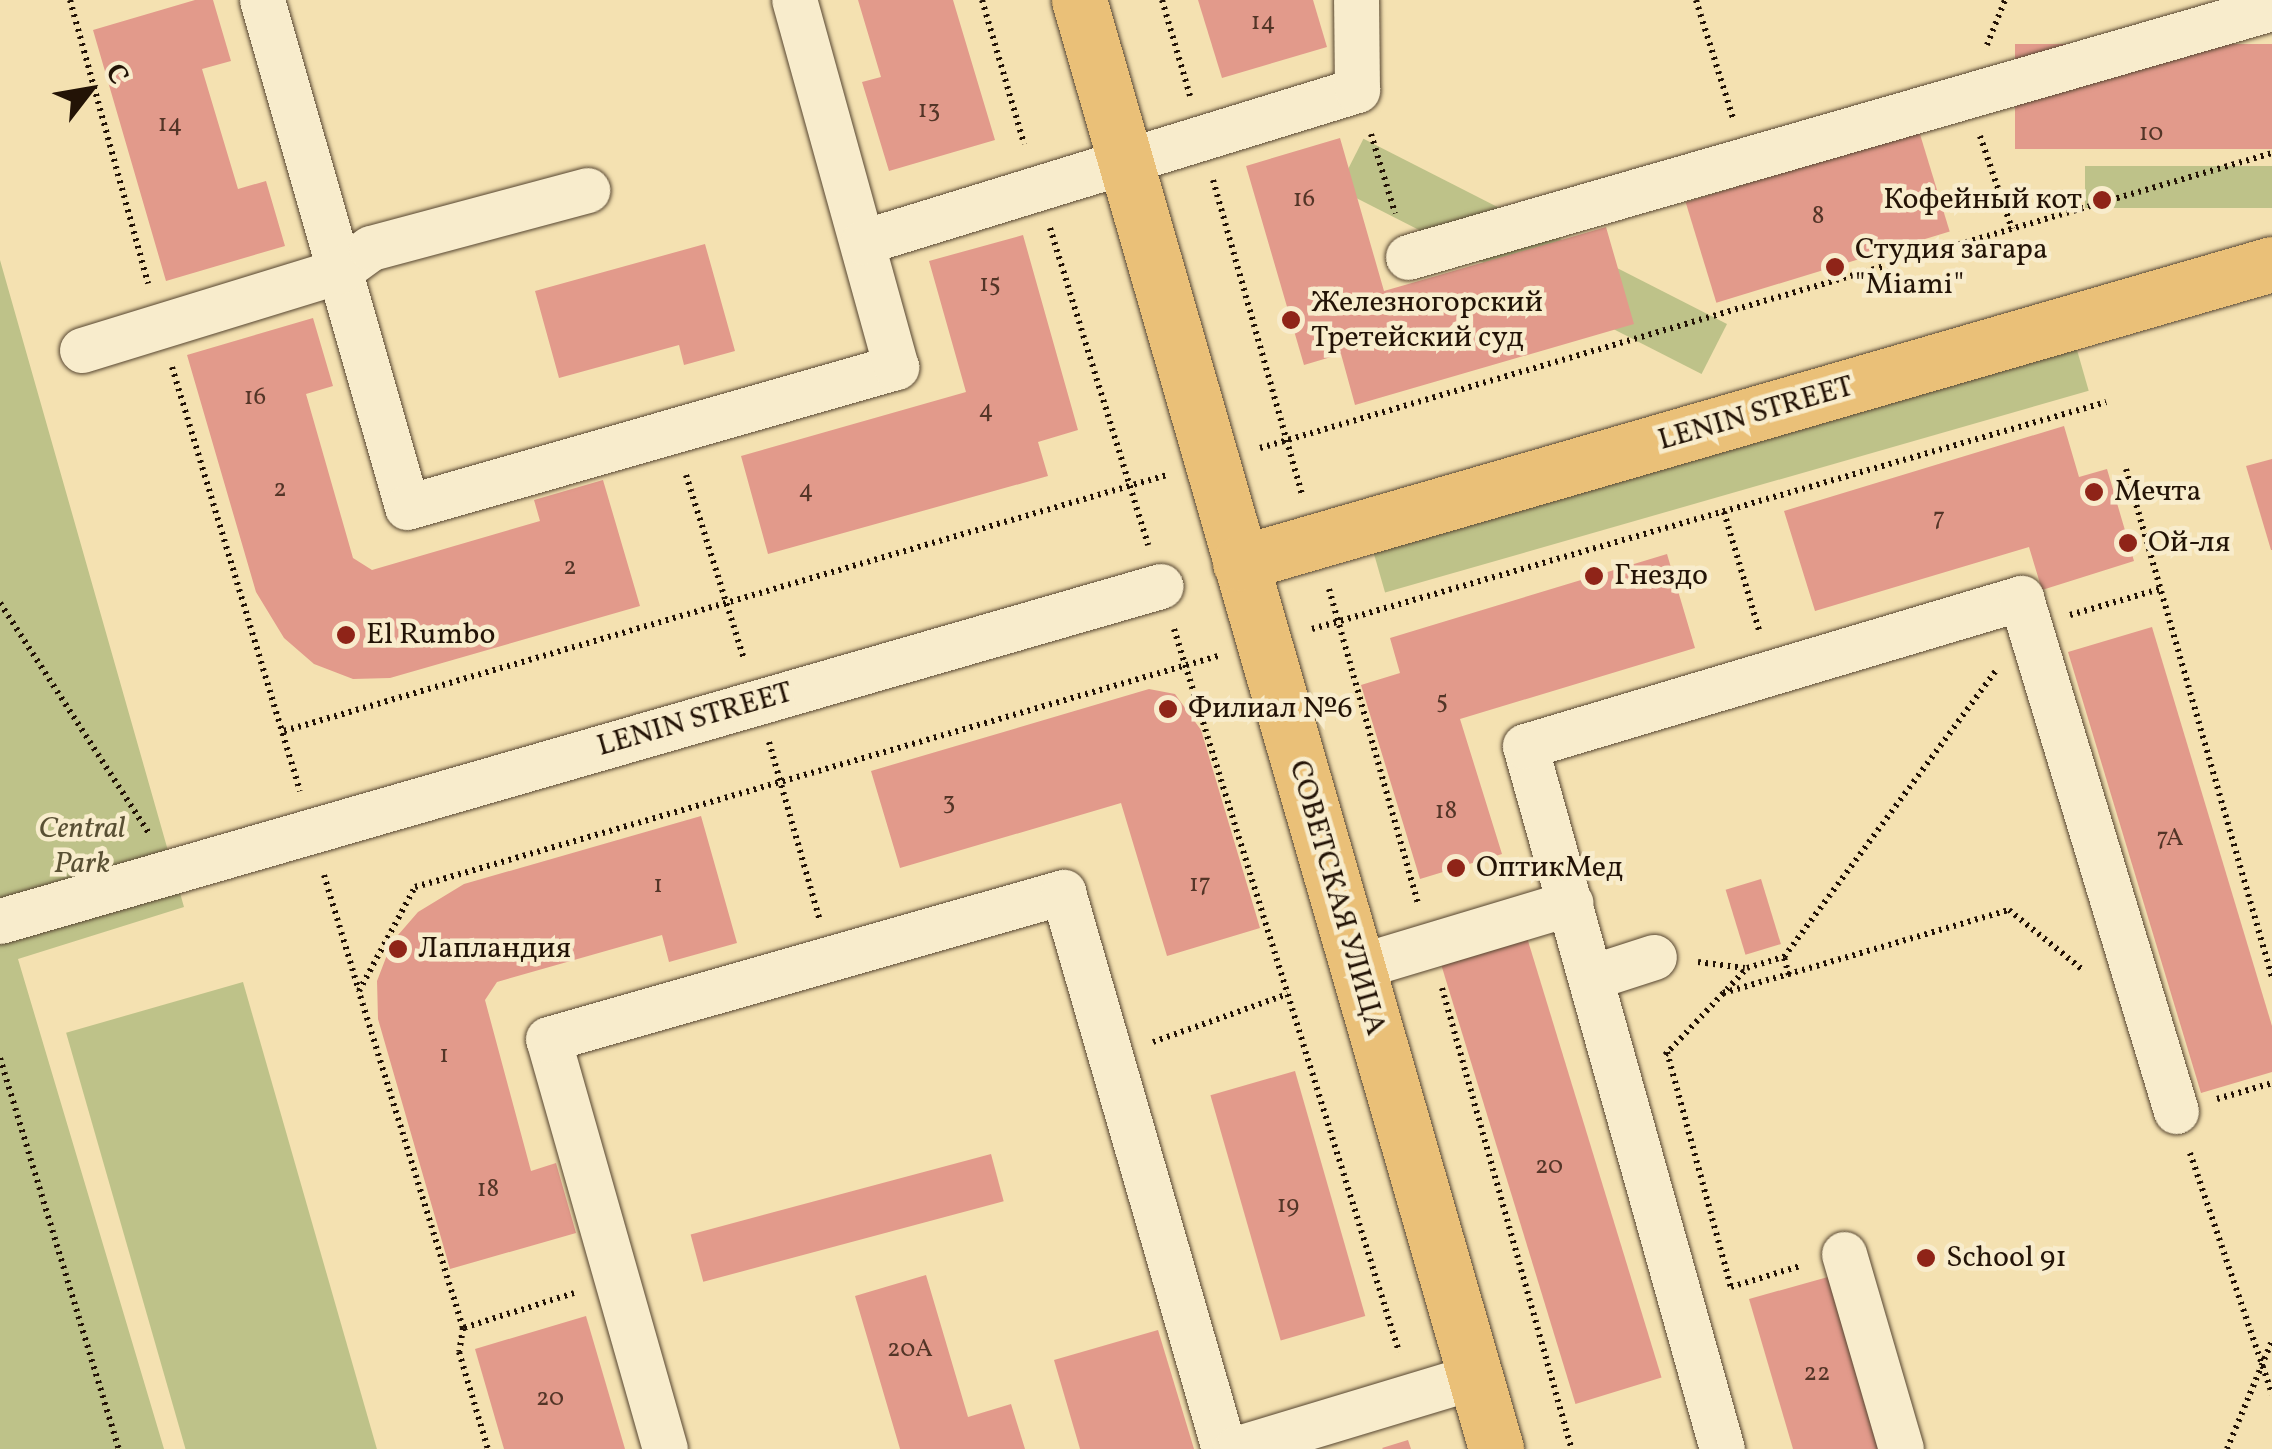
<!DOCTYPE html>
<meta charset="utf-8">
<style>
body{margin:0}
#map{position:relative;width:2272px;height:1449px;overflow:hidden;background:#f4e1b1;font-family:Vollkorn,serif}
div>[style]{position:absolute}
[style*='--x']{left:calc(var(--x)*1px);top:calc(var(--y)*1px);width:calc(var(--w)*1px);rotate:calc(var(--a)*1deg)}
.green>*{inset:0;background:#bec289;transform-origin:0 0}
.building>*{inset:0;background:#e29a8b;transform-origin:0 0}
.path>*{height:6px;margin-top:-3px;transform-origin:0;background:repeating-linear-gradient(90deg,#231306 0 2.5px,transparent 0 7.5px)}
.roads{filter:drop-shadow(0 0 2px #574631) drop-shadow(0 0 2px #574631)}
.minor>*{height:45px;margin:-22.5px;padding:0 22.5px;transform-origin:22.5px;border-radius:22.5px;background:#f8eccc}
.major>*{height:55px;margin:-27.5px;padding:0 27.5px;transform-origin:27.5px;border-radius:27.5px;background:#eac078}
.dots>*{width:28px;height:28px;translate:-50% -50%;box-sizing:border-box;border:5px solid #f8eccc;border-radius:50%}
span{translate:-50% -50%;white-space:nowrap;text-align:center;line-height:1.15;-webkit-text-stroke:9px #f8eccc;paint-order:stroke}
.number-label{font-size:25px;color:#533527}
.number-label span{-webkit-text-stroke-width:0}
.poi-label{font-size:30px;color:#231306}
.right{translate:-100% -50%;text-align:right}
.left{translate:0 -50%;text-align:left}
.street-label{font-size:30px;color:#231306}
.park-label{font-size:30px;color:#595034;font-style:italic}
.north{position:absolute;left:40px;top:40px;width:100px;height:100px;-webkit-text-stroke:8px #f8eccc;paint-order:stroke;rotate:59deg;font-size:28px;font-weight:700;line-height:40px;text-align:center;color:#231306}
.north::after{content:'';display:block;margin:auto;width:35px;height:45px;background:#231306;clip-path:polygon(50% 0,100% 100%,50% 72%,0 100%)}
</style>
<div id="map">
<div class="green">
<div style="left:2272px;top:166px;width:42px;height:187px;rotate:90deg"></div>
<div style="clip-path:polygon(0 260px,184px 907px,18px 959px,164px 1449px,0 1449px)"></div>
<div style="left:1727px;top:324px;width:56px;height:408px;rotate:117deg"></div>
<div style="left:2073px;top:336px;width:57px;height:732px;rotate:74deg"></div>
<div style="left:243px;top:982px;width:486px;height:184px;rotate:74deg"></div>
</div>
<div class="building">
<div style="clip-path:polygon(195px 0,213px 0,231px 61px,202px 69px,238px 189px,266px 181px,285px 246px,166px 281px,93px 30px)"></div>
<div style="clip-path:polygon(858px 0,953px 0,995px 140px,889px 171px,862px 82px,881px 77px)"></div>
<div style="clip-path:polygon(1198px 0,1313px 0,1327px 47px,1222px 78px)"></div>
<div style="left:2272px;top:44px;width:105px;height:257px;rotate:90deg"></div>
<div style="left:1919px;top:131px;width:105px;height:244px;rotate:73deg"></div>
<div style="clip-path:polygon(1340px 138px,1384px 291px,1606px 227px,1634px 324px,1355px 405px,1341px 354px,1304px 365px,1246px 166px)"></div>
<div style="clip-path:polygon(1023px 235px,1078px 430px,1038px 442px,1048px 476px,768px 554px,741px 456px,966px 392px,929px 261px)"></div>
<div style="clip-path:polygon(705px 244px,735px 351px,684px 365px,679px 345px,559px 378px,535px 291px)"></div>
<div style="clip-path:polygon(313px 318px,333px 386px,306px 394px,353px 558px,372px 570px,540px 521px,534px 500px,603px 480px,640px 606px,390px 678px,353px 679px,314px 664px,284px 638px,256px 592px,187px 355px)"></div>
<div style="clip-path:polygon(2064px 426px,2079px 477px,2107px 469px,2134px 561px,2042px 590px,2029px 547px,1815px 611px,1784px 511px)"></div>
<div style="clip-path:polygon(2272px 459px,2272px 550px,2271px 550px,2246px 466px)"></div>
<div style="clip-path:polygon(1667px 554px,1695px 648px,1460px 719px,1502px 854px,1420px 879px,1361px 685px,1400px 673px,1390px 638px)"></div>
<div style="clip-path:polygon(2152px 627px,2272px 1026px,2272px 1072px,2201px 1093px,2068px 652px)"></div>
<div style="clip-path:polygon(1149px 689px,1175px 694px,1201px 730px,1260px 928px,1167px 956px,1121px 803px,900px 868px,871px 771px)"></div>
<div style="clip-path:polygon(701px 816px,737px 943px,669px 962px,662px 935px,497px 982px,485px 1000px,531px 1171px,556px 1163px,576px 1233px,450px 1269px,378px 1019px,377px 981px,392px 942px,418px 912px,464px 884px)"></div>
<div style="left:1761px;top:879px;width:68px;height:37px;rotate:73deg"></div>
<div style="left:1525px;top:931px;width:467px;height:90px;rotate:73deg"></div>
<div style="left:1295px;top:1071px;width:255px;height:88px;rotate:74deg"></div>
<div style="left:991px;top:1154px;width:49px;height:311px;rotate:75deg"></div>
<div style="clip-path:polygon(926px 1275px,968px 1417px,1011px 1404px,1025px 1449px,900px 1449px,855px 1296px)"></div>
<div style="clip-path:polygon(1835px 1275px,1885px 1449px,1793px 1449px,1749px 1299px)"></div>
<div style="clip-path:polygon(586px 1316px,625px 1449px,504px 1449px,475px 1349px)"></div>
<div style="clip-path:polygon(1158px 1330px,1194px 1449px,1080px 1449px,1054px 1360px)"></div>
<div style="clip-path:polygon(1408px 1440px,1411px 1449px,1383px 1449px,1382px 1448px)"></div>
</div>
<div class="path">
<div style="--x:70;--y:0;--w:294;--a:74.6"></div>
<div style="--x:982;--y:0;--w:150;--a:73.7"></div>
<div style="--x:1162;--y:0;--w:100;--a:73.7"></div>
<div style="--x:1696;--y:0;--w:124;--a:72.6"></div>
<div style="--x:1987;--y:45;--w:48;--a:-68.2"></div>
<div style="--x:1371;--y:134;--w:83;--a:73.1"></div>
<div style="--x:1980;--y:136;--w:98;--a:71"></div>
<div style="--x:1213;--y:180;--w:327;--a:74.2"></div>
<div style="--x:1050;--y:228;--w:332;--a:72.8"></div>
<div style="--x:172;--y:367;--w:443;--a:73.2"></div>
<div style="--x:1260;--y:448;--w:1054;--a:-16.25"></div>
<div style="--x:2126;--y:469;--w:529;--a:73.97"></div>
<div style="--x:686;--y:475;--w:193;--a:72.5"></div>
<div style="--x:1724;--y:512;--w:123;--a:73.5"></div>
<div style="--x:1329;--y:589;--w:327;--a:74.2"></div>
<div style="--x:0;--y:603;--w:274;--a:57.1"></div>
<div style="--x:2070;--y:615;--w:94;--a:-16.1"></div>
<div style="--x:1174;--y:629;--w:757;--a:72.71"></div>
<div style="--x:1312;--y:629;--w:826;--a:-15.95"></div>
<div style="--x:284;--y:731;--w:919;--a:-16.17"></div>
<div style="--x:769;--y:742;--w:183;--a:74.1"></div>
<div style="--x:324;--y:875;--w:121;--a:73.2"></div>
<div style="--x:1698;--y:962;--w:47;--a:7.3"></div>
<div style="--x:1789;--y:975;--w:19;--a:-106"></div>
<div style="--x:1784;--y:957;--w:356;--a:-53.5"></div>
<div style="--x:1442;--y:988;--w:479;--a:74.3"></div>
<div style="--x:1723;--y:993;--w:298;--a:-16.2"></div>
<div style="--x:2009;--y:910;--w:97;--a:39.1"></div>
<div style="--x:1153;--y:1042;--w:143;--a:-19.6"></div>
<div style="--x:1667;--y:1052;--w:244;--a:74.8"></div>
<div style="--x:1665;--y:1055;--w:120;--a:-46.7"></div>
<div style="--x:1747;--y:968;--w:39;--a:-17"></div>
<div style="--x:0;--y:1058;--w:409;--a:73.1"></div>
<div style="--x:2217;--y:1099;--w:57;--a:-16.2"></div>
<div style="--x:2190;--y:1153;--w:255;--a:71.2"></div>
<div style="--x:1731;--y:1287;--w:72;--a:-16.9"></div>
<div style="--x:574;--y:1293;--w:116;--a:162.5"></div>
<div style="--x:463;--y:1328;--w:353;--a:-107.2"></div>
<div style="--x:359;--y:991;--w:118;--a:-61.7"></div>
<div style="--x:415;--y:887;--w:836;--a:-16.05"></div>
<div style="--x:463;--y:1328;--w:24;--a:99"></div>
<div style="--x:459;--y:1352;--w:101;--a:73.4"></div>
<div style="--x:2227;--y:1449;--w:117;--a:-67.4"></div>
</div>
<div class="roads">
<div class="minor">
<div style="--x:262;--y:0;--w:527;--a:74.04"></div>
<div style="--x:407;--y:507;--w:509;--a:-15.98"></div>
<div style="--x:896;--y:367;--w:381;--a:-105.5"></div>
<div style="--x:863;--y:242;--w:517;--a:-17.1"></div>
<div style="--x:1357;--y:90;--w:90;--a:-90.6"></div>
<div style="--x:1408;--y:257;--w:899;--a:-16.08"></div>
<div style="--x:82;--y:350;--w:269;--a:-17.1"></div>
<div style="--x:339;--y:271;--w:39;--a:-36"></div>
<div style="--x:371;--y:248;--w:224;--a:-15"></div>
<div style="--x:0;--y:921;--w:1208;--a:-16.1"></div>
<div style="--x:1357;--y:967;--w:223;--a:-16.7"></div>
<div style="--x:1592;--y:977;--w:65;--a:-17.9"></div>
<div style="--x:1844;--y:1254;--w:203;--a:73.7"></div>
<div style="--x:665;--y:1449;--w:426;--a:-105.9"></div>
<div style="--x:548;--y:1039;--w:536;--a:-15.93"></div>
<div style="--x:1063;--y:892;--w:580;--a:73.88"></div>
<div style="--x:1235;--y:1449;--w:250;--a:-16.8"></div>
<div style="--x:1722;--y:1449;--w:730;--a:-105.65"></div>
<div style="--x:1525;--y:746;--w:518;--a:-16.61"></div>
<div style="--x:2021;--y:598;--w:536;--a:73.19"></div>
</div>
<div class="major">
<div style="--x:1079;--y:0;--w:1508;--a:73.94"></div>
<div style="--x:1240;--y:563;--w:1074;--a:-16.16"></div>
</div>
</div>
<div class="dots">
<div style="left:2102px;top:200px;background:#8f2418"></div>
<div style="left:1835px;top:267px;background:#8f2418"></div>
<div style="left:1291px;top:320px;background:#8f2418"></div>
<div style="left:2094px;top:492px;background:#8f2418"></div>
<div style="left:2128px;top:543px;background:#8f2418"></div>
<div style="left:1594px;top:576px;background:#8f2418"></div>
<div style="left:346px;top:635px;background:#8f2418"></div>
<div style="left:1168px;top:709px;background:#8f2418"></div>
<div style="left:1456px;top:868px;background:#8f2418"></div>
<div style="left:398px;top:949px;background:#8f2418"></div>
<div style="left:1926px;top:1258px;background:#8f2418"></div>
</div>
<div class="number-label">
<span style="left:1263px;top:23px">14</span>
<span style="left:929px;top:111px">13</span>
<span style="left:170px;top:125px">14</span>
<span style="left:2151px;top:134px">10</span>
<span style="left:1304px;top:200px">16</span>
<span style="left:1818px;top:217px">8</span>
<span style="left:990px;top:285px">15</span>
<span style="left:255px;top:398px">16</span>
<span style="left:986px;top:411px">4</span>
<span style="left:280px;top:490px">2</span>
<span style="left:806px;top:491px">4</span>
<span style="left:1939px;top:519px">7</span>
<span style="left:570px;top:568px">2</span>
<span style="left:1442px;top:702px">5</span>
<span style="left:949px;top:803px">3</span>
<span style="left:1446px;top:812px">18</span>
<span style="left:2170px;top:839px">7А</span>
<span style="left:1200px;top:885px">17</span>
<span style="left:658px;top:886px">1</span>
<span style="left:444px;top:1056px">1</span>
<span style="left:1549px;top:1167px">20</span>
<span style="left:488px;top:1190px">18</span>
<span style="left:1288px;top:1206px">19</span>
<span style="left:910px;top:1350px">20А</span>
<span style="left:1817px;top:1374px">22</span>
<span style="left:550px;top:1399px">20</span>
</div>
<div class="poi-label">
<span class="right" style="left:2082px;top:200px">Кофейный кот</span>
<span class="left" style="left:1855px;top:267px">Студия загара<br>"Miami"</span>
<span class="left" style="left:1311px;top:320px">Железногорский<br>Третейский суд</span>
<span class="left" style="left:2114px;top:492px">Мечта</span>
<span class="left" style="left:2148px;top:543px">Ой-ля</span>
<span class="left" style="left:1614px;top:576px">Гнездо</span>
<span class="left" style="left:366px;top:635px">El Rumbo</span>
<span class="left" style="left:1188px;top:709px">Филиал №6</span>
<span class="left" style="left:1476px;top:868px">ОптикМед</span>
<span class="left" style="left:418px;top:949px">Лапландия</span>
<span class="left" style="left:1946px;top:1258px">School 91</span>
</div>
<div class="street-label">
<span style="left:1756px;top:414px;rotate:-16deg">LENIN STREET</span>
<span style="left:695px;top:720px;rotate:-16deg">LENIN STREET</span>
<span style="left:1337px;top:898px;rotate:74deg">СОВЕТСКАЯ УЛИЦА</span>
</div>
<div class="park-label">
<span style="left:82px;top:846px">Central<br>Park</span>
</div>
<div class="north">С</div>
</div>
